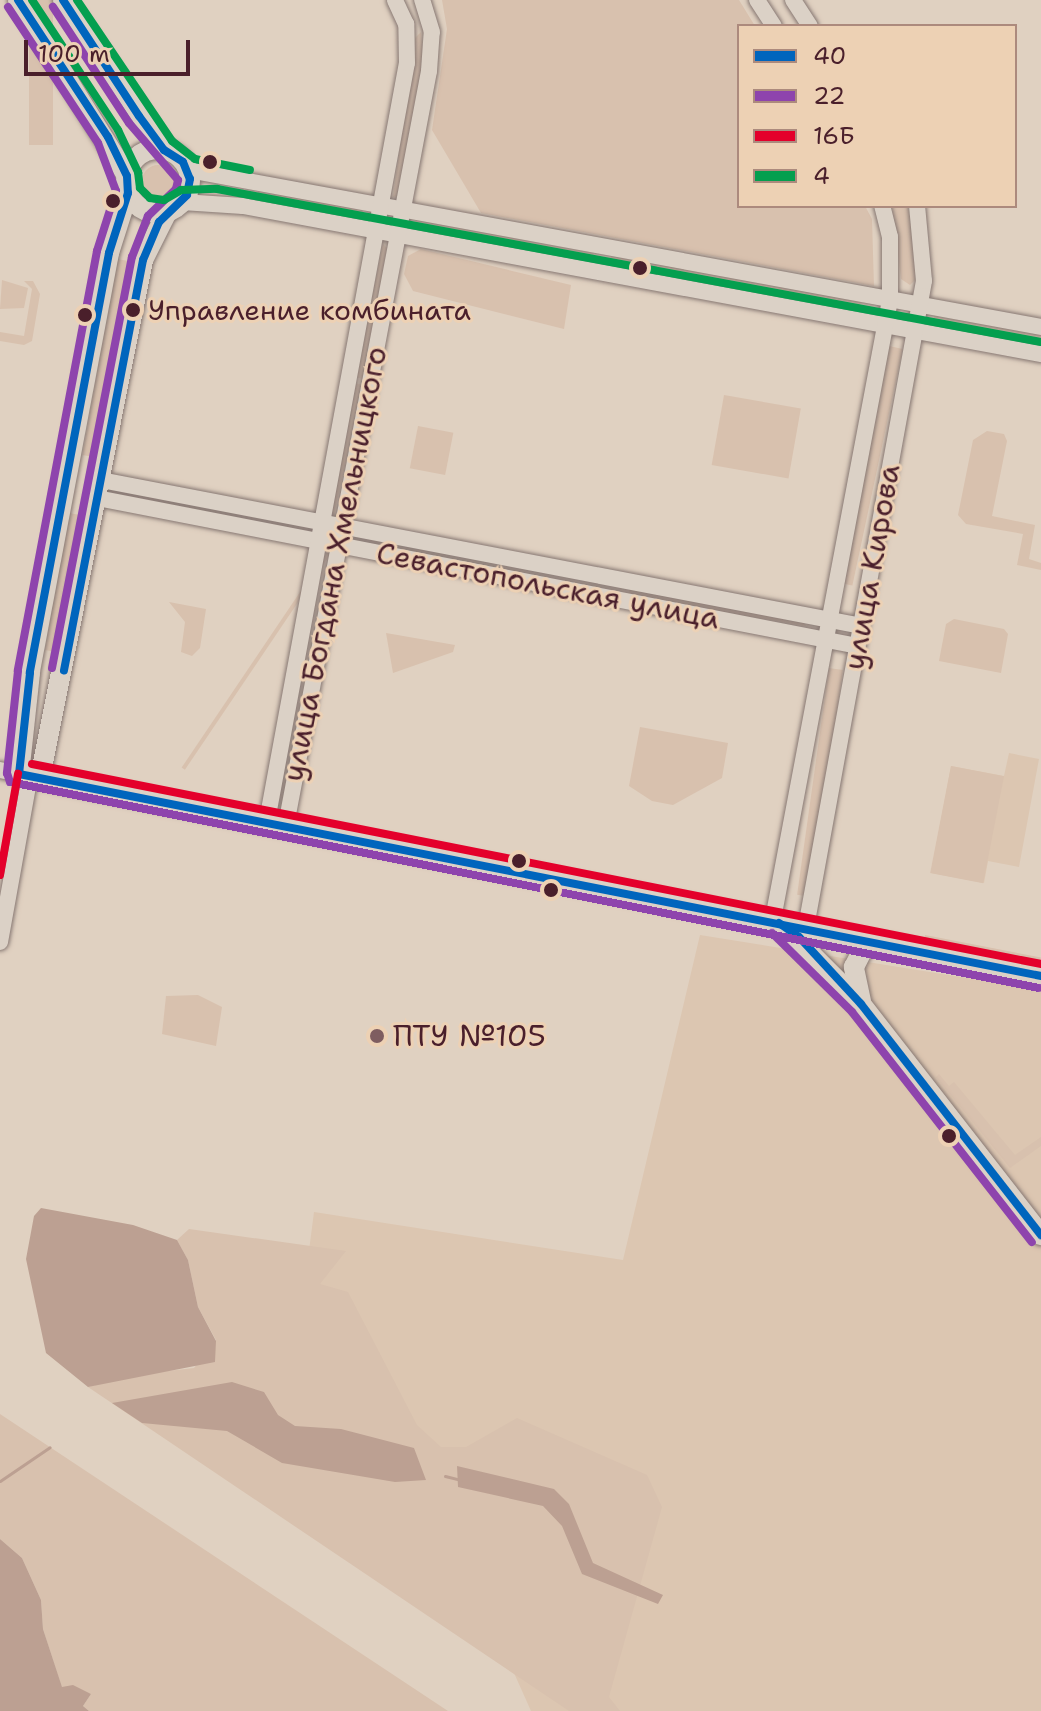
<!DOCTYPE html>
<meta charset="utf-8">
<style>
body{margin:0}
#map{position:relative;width:1041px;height:1711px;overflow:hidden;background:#e0d1c1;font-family:"Shantell Sans",sans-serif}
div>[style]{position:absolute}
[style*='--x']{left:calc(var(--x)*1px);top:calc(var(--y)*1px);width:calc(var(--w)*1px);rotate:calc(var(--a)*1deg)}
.built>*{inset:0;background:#dcc6b1}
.green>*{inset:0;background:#d8c1ae;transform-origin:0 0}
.round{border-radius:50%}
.water>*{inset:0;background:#bca092}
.stream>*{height:3px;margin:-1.5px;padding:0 1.5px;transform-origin:1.5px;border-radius:1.5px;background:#bca092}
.roads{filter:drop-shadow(0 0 2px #867772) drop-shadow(0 0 2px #867772)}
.minor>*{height:16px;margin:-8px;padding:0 8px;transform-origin:8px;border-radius:8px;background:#dbd1c6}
.major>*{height:20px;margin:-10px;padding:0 10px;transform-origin:10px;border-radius:10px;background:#dbd1c6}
.major>.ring{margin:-10px;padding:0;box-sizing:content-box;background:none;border:20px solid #dbd1c6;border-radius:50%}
.bus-1>*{height:8px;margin:-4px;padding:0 4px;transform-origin:4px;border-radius:4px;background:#0065bd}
.bus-2>*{height:8px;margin:-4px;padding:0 4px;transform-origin:4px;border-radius:4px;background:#8e44ad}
.bus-3>*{height:8px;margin:-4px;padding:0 4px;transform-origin:4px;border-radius:4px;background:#e4002b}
.bus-4>*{height:8px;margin:-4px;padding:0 4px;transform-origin:4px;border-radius:4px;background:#049f4f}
.dots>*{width:22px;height:22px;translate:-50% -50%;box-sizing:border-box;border:4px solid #edd1b4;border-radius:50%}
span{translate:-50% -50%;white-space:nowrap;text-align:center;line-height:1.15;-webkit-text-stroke:6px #edd1b4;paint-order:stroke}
.bus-label{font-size:28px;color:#4a1f2b}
.left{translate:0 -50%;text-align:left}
.street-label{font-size:30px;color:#4a1f2b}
.poi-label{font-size:30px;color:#4a1f2b}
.legend{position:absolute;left:737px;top:24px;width:280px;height:184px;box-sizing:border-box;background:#edd1b4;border:2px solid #ac8a7d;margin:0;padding:10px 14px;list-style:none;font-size:24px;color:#4a1f2b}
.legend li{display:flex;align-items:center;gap:16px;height:40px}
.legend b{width:40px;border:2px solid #ac8a7d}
.scale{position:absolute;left:24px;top:40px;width:166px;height:36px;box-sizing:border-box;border:4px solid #4a1f2b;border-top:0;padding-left:10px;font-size:24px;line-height:28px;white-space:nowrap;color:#4a1f2b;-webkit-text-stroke:6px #edd1b4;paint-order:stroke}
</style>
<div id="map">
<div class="built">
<div style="clip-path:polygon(1009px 753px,1039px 759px,1019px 867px,988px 861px,984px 883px,931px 873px,951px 766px,1004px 776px)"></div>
<div style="clip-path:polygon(700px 935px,1041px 990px,1041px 1711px,531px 1711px,484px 1606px,303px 1297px,314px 1212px,623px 1260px)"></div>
</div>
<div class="green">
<div style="left:29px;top:0;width:24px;height:145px"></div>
<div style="clip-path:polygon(442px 0,739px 0,755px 26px,739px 26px,739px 206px,865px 206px,872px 219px,874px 286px,481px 213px,432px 130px,447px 29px)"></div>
<div style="clip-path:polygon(421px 32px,424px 70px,398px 196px,393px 197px,415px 38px)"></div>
<div class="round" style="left:142px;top:165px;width:32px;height:32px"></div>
<div style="clip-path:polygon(259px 190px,362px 209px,365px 216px,362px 220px,254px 201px)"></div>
<div style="clip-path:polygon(892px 206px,908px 207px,915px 243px,916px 279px,910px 285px,901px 279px)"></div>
<div style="left:416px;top:219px;width:181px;height:13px;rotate:11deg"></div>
<div style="clip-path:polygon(383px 244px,387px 248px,364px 379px,355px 377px)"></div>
<div style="clip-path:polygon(421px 249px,571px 285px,564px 329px,413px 291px,404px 274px,408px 256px)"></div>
<div style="left:611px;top:256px;width:254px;height:11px;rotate:10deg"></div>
<div style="left:117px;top:259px;width:17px;height:199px;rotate:10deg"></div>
<div style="clip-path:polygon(2px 280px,28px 288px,24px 308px,0 309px)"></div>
<div style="clip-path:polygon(24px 281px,33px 281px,40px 294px,32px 341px,24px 345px,0 341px,0 332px,24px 336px,32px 289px)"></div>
<div style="left:934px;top:316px;width:109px;height:11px;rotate:10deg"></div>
<div style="left:889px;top:346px;width:14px;height:242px;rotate:12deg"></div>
<div style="clip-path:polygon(354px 383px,363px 385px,334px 515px,332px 513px)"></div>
<div style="left:724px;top:395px;width:78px;height:71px;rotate:10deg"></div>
<div style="left:418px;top:426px;width:36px;height:43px;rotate:11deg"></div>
<div style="clip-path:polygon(987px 431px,1004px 434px,1007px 441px,992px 516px,1035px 525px,1029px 559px,1041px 563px,1041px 570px,1017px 565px,1023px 534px,966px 524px,958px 515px,973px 440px)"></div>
<div style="left:69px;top:513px;width:17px;height:139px;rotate:10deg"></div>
<div style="left:327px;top:552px;width:4px;height:260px;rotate:34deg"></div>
<div style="clip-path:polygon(630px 587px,804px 621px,806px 626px,628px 596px)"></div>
<div style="clip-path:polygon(169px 602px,206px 609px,200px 648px,192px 656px,181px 652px,185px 622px)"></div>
<div style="clip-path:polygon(954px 619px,1004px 629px,1008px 634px,1001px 673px,939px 661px,946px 624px)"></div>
<div style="clip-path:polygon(386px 633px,455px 645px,453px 652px,393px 673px)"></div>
<div style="left:829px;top:668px;width:14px;height:229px;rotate:8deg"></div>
<div style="clip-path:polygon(640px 727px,728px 743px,722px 778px,673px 805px,652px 801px,629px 786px)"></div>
<div style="left:951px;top:766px;width:54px;height:109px;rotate:11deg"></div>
<div style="left:925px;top:935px;width:118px;height:9px;rotate:11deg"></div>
<div style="clip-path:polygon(198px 995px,222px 1007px,216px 1046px,162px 1034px,166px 996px)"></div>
<div style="clip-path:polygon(939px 1074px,949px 1086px,954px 1082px,1015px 1155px,1041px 1137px,1041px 1146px,1010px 1168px,936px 1077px)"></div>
<div style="clip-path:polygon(189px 1229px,346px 1251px,320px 1284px,348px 1292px,417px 1425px,441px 1447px,466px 1447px,517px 1418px,647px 1475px,662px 1507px,609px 1697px,620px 1711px,569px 1711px,88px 1387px,131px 1375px,194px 1368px,216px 1340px,198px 1307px,188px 1260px,177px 1240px)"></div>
<div style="clip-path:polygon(0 1414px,448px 1711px,89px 1711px,83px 1706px,91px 1694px,62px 1688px,43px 1629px,41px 1600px,22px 1558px,0 1539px)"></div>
</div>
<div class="water">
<div style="clip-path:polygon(41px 1208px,133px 1225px,177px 1240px,188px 1260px,198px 1307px,216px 1341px,215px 1362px,88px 1387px,46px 1353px,26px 1259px,34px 1216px)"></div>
<div style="clip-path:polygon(232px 1382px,264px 1392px,278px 1415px,295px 1426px,341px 1429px,414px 1448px,426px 1480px,395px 1482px,282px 1463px,227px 1431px,142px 1423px,112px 1403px)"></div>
<div style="clip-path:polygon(457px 1466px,554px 1489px,569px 1504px,593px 1563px,663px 1595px,658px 1604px,582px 1574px,562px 1526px,543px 1506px,458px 1487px)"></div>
<div style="clip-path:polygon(0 1539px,22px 1558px,41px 1600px,43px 1629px,62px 1687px,73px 1685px,91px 1694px,83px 1706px,89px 1711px,0 1711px)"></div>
</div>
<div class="stream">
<div style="--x:445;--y:1476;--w:16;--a:14"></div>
<div style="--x:0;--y:1481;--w:60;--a:-34.2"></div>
</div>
<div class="roads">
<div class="minor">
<div style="--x:757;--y:0;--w:31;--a:57"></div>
<div style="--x:793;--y:0;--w:31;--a:57"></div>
<div style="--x:188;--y:170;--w:867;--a:10.43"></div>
<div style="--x:182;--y:202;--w:61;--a:3.8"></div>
<div style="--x:243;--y:206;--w:812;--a:10.51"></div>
<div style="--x:101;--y:480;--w:774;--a:10.87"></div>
<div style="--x:97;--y:498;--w:775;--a:11.01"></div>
<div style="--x:0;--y:770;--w:19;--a:12"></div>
<div style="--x:267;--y:821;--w:771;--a:-79.54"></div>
<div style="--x:407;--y:63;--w:39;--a:-91"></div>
<div style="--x:406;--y:24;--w:26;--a:-115"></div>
<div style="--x:286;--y:825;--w:767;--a:-79.26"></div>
<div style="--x:429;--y:71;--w:39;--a:-86"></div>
<div style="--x:432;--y:32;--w:34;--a:-107"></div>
<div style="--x:773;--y:919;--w:630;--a:-79.3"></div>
<div style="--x:890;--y:300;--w:63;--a:-90"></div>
<div style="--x:890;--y:237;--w:32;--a:-104"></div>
<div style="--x:806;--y:927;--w:657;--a:-79.65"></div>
<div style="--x:924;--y:281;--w:75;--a:-95.3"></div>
<div style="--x:0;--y:942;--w:169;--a:-79.8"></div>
</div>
<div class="major">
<div style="--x:18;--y:0;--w:207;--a:58.2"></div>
<div style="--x:63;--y:0;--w:181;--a:56"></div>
<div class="ring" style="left:126px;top:149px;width:44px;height:44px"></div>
<div style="--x:128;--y:193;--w:63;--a:107.6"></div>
<div style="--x:109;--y:253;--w:427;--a:100.7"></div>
<div style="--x:30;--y:673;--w:102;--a:96.2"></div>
<div style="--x:19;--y:774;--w:1042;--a:11.18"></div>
<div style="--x:40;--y:778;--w:528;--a:-78.75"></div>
<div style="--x:143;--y:260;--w:54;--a:-63.4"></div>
<div style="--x:783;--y:926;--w:110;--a:45"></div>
<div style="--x:861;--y:1004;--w:293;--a:52.1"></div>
<div style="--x:861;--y:1001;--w:35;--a:-102"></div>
<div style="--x:854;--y:967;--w:29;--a:-63"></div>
</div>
</div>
<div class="bus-1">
<div style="--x:18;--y:0;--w:164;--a:56.7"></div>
<div style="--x:108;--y:137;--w:43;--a:64"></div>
<div style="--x:127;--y:176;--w:17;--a:87"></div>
<div style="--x:128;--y:193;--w:63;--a:107.6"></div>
<div style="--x:109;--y:253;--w:427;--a:100.7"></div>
<div style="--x:30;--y:673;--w:102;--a:96.2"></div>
<div style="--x:19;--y:774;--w:1042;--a:11.18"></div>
<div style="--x:63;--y:0;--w:139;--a:56.8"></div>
<div style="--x:139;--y:116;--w:42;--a:53.7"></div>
<div style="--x:164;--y:150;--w:22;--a:32"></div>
<div style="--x:183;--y:162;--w:18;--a:68"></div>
<div style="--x:190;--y:179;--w:16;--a:101"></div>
<div style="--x:187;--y:195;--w:39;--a:136"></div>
<div style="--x:159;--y:222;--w:41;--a:112.8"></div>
<div style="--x:143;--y:260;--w:418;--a:100.9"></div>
<div style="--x:779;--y:923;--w:24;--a:35"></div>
<div style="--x:799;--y:937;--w:91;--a:47.2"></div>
<div style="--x:861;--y:1004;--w:293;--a:52.1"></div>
</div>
<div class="bus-2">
<div style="--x:8;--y:7;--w:163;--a:56.5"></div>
<div style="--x:98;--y:143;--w:51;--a:69.4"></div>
<div style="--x:116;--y:191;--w:63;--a:107.6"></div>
<div style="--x:97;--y:251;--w:427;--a:100.7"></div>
<div style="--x:18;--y:671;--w:103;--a:96.2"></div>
<div style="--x:7;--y:773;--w:9;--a:72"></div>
<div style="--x:10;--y:782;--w:1049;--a:11.32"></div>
<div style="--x:52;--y:668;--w:419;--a:-79"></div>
<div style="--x:132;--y:257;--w:44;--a:-68.7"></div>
<div style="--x:148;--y:216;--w:39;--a:-44"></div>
<div style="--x:176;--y:189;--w:9;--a:-77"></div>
<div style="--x:178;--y:180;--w:75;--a:-130.7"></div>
<div style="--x:129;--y:123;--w:139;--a:-123.2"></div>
<div style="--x:772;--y:933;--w:112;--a:44.6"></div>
<div style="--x:852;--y:1012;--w:292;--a:52"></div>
</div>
<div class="bus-3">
<div style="--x:32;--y:764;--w:1029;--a:11.21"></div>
<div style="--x:0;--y:875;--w:103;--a:-79.9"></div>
</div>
<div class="bus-4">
<div style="--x:32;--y:0;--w:156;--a:56.5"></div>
<div style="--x:118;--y:130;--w:47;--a:64.5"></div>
<div style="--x:138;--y:172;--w:16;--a:83"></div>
<div style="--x:140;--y:188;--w:14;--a:45"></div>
<div style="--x:150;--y:198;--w:14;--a:8"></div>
<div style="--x:164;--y:200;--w:20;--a:-30"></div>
<div style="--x:181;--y:190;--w:36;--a:-2"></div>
<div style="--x:217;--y:189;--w:838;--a:10.52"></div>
<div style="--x:77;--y:0;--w:170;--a:56"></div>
<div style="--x:172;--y:141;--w:29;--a:38"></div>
<div style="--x:195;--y:159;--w:56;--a:11.3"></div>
</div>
<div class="dots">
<div style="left:210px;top:162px;background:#4a1f2b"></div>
<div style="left:113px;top:201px;background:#4a1f2b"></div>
<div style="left:640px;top:268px;background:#4a1f2b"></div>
<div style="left:133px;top:310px;background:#4a1f2b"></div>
<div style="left:85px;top:315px;background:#4a1f2b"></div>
<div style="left:519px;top:861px;background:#4a1f2b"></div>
<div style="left:551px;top:890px;background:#4a1f2b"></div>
<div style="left:377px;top:1036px;background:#7e5d60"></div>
<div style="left:949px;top:1136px;background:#4a1f2b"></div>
</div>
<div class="bus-label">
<span class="left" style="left:148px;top:310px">Управление комбината</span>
</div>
<div class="street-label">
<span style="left:335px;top:564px;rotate:-79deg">улица Богдана Хмельницкого</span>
<span style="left:872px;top:567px;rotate:-80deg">улица Кирова</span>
<span style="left:548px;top:586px;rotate:11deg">Севастопольская улица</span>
</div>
<div class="poi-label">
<span class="left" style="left:393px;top:1036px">ПТУ №105</span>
</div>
<ul class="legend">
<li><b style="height:10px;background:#0065bd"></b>40</li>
<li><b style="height:10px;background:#8e44ad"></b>22</li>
<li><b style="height:10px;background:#e4002b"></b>16Б</li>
<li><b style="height:10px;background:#049f4f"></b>4</li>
</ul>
<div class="scale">100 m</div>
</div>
